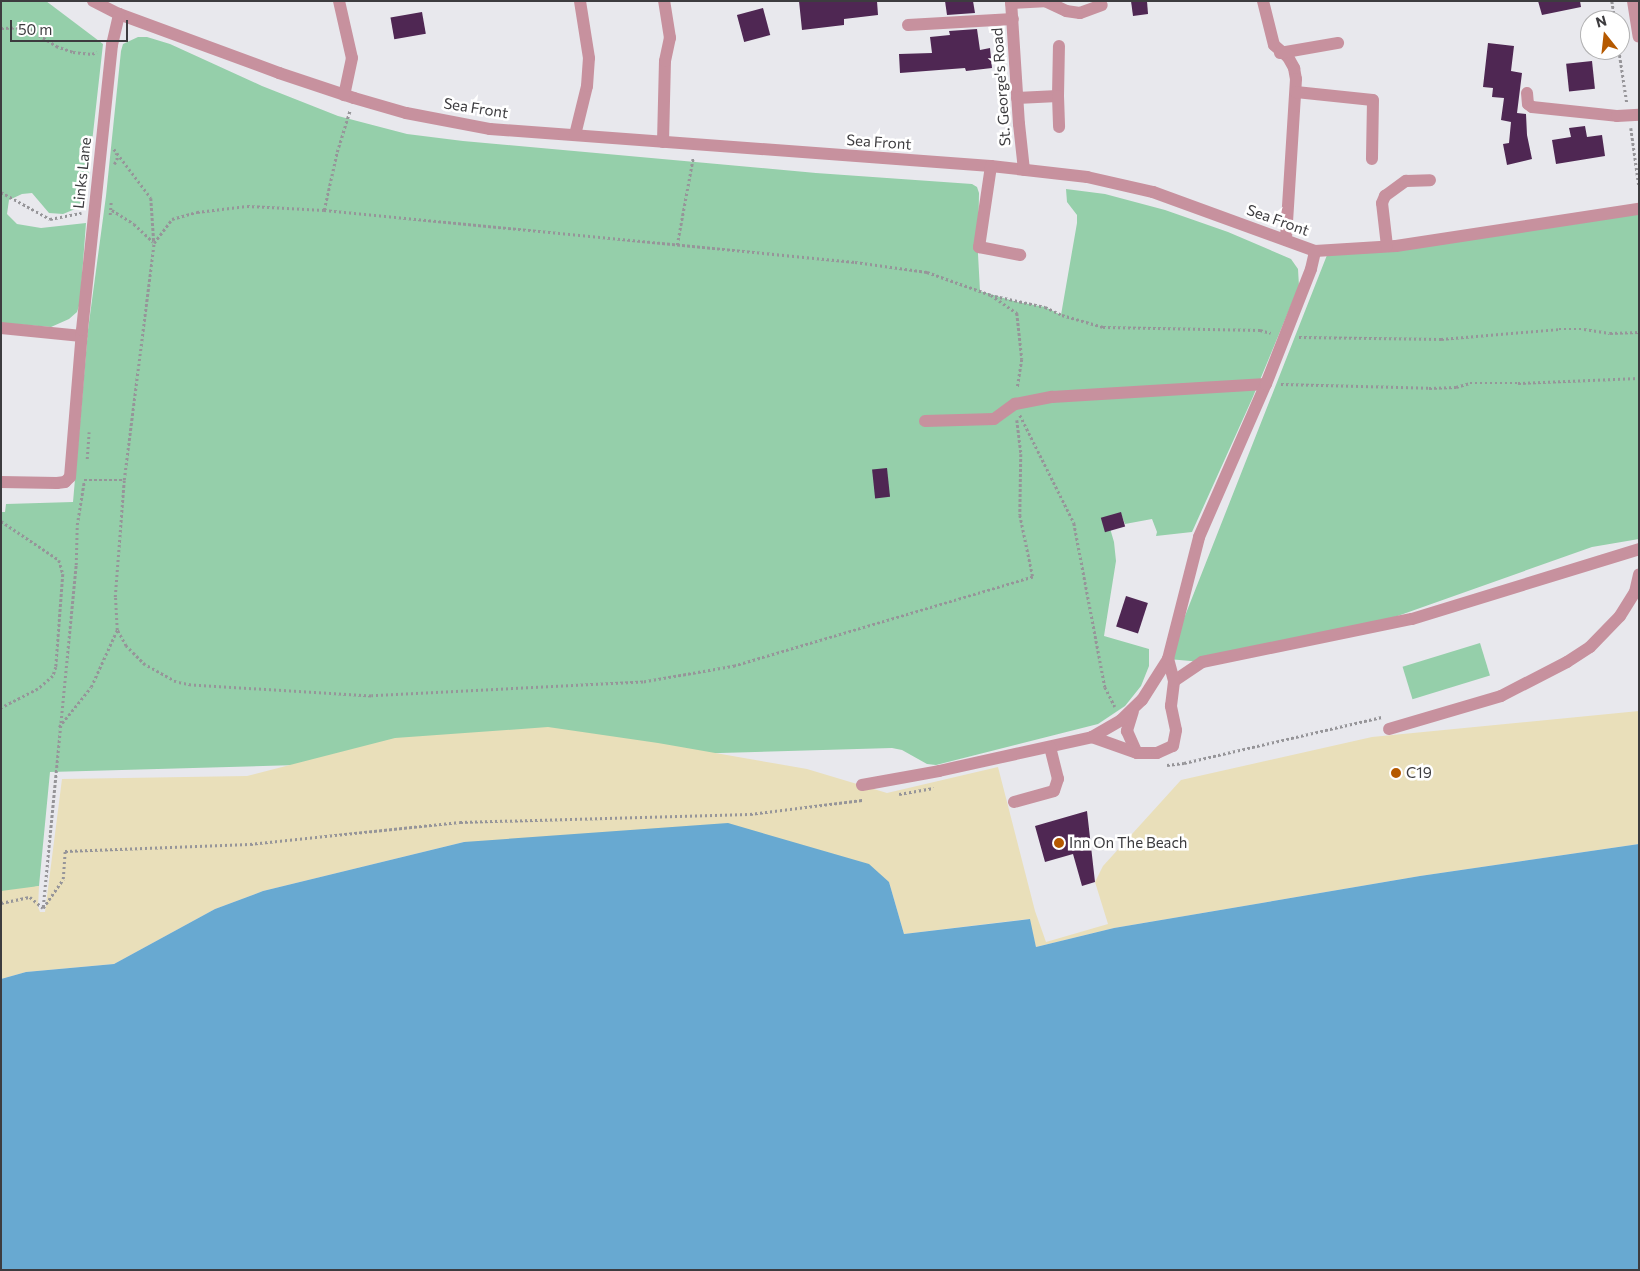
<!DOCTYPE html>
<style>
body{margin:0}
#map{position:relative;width:1640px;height:1271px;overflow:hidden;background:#e8e8ed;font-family:Commissioner,sans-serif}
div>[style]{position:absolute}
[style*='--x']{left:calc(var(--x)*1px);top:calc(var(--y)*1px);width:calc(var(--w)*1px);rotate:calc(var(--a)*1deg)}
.green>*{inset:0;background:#95cfaa;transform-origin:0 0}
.sand>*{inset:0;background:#e9dfba}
.water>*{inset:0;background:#68a9d1}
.building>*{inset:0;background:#4f2753;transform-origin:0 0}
.path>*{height:2.5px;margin-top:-1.25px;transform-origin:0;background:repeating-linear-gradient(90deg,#969599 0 2.5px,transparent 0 5px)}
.minor>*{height:12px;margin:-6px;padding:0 6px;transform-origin:6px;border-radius:6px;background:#c7919e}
.dots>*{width:14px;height:14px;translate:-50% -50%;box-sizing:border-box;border:2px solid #fff;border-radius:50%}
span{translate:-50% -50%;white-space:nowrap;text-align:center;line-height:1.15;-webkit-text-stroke:5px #fff;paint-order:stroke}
.street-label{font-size:15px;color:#3d3c3f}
.poi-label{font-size:15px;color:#3d3c3f}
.left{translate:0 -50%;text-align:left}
.frame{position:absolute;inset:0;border:2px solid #3d3c3f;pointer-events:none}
.north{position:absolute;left:1580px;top:10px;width:50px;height:50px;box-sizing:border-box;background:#fff;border:1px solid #b1b1b2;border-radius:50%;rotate:344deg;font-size:14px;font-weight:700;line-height:20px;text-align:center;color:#3d3c3f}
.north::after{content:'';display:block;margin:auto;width:18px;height:22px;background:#b55900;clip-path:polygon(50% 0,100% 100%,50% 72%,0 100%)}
.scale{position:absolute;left:10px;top:20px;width:118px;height:22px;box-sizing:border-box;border:2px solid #3d3c3f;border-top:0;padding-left:6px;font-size:15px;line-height:18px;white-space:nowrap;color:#3d3c3f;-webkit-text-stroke:4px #fff;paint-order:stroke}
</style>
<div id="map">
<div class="green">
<div style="clip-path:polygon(1px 1px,46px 1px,103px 44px,85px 205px,63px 214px,49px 213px,32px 193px,22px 194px,9px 200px,7px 214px,17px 224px,41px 228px,86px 223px,80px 303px,77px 312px,69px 319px,51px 327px,1px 323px)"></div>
<div style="clip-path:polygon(138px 37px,147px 37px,170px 44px,262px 86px,338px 116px,407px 134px,463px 141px,816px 173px,972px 184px,977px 187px,979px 193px,978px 254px,980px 291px,1017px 302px,1045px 307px,1061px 315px,1077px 223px,1077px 215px,1067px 202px,1066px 189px,1105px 194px,1165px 210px,1228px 232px,1291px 259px,1298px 269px,1299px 286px,1252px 399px,1192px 532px,1156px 536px,1157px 532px,1152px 519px,1125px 524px,1121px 514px,1107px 518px,1114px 542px,1116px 561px,1104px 636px,1149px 649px,1149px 666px,1141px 686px,1125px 706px,1098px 724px,936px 765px,927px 764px,902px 750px,892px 748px,50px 772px,39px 886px,1px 894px,1px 512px,5px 512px,6px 504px,73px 502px,88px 330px,106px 196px,121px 51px,123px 44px)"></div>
<div style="clip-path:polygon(1639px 208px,1639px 539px,1592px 547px,1358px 630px,1202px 662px,1168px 659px,1329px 250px)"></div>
<div style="left:1480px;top:643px;width:34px;height:81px;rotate:73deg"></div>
</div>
<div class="sand">
<div style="clip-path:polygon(1639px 711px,1639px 844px,1420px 876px,1114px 928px,1036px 947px,1029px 919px,904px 934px,889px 882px,464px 842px,263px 891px,215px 909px,114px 964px,26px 972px,1px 979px,1px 891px,39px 886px,38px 907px,40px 912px,45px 912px,62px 779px,247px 776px,395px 738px,548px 727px,658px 743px,807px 769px,887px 793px,998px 767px,1035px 911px,1046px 942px,1108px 924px,1095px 882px,1103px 866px,1181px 780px,1372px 737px)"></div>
</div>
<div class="water">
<div style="clip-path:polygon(728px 823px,869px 864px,889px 882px,904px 934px,1030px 919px,1036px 947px,1114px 928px,1420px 876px,1639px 844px,1639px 1270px,1px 1270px,1px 979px,26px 972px,114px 964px,215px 909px,263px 891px,464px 842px)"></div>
</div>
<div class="building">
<div style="clip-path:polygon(799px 1px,877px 1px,878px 15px,844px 19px,844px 25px,802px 30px)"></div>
<div style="clip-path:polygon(945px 1px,973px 1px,975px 13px,947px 15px)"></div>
<div style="clip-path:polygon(1131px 1px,1147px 1px,1148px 14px,1133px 16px)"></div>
<div style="clip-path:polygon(1538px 1px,1580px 1px,1581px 7px,1542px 15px)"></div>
<div style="left:763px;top:8px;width:28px;height:27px;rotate:75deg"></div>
<div style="left:422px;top:12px;width:22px;height:32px;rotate:80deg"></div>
<div style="clip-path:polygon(977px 29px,980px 50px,990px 48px,992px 68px,966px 71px,965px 68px,900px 73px,899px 54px,932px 53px,930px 37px,950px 35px,949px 31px)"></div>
<div style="clip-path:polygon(1488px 43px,1514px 46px,1511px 71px,1522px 73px,1517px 113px,1526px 114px,1527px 135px,1532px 159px,1507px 165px,1503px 144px,1509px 143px,1511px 122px,1501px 120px,1504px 98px,1492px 97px,1493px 88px,1483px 87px)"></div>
<div style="left:1592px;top:61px;width:28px;height:26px;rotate:84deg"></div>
<div style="clip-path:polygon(1585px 126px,1587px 137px,1602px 135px,1605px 156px,1556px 164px,1552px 140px,1571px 137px,1569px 128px)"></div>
<div style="left:887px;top:468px;width:29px;height:15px;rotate:84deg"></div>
<div style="left:1121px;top:512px;width:15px;height:21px;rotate:74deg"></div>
<div style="left:1126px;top:596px;width:23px;height:32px;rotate:18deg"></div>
<div style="clip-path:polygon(1087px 811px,1095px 882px,1082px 886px,1073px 854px,1045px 862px,1035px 826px)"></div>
</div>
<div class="path">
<div style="--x:1612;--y:1;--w:19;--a:81"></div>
<div style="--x:1;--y:28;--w:25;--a:-2"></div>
<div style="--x:26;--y:27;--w:36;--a:32"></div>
<div style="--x:56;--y:46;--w:18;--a:19"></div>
<div style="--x:73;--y:52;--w:19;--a:6"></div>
<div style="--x:92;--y:54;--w:5;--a:-22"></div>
<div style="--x:1619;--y:50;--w:54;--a:81.4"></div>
<div style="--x:1631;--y:128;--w:59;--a:82.1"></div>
<div style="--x:114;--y:149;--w:61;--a:52.9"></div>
<div style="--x:151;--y:198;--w:45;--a:86.2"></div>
<div style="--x:114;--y:164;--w:5;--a:-53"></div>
<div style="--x:117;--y:160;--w:7;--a:-98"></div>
<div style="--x:1;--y:192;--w:56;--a:28.9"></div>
<div style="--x:50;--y:219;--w:32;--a:-11"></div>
<div style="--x:112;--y:210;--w:26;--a:32"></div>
<div style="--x:134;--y:224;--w:26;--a:43"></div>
<div style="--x:324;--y:210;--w:59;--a:-77.4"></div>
<div style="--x:337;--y:152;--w:44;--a:-72.8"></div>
<div style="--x:110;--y:215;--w:14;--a:-86"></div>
<div style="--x:677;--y:245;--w:88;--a:-79.6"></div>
<div style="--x:995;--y:296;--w:51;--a:12.4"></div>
<div style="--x:1045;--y:307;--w:19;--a:25"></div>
<div style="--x:1062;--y:315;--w:43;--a:16.3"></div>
<div style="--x:1103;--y:327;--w:157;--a:1.1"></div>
<div style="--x:1260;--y:330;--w:11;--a:15"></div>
<div style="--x:1299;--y:337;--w:142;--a:0.8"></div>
<div style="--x:1441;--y:339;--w:118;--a:-4.8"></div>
<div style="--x:1559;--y:329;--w:25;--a:0"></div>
<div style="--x:1584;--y:329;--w:26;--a:9"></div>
<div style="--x:1610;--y:333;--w:29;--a:-2"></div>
<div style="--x:1281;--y:384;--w:148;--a:1.5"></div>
<div style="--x:1429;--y:388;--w:27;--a:-2"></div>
<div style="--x:1456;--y:387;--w:15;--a:-16"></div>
<div style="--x:1470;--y:383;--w:48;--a:0"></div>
<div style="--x:1518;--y:383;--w:121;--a:-2.4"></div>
<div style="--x:1020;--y:415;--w:121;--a:63.4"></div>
<div style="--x:1074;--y:523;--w:167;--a:79.3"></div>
<div style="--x:1105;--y:687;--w:22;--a:63"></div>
<div style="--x:1017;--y:420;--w:34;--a:83"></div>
<div style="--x:1021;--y:454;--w:61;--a:90.9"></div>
<div style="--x:1020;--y:515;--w:63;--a:78.2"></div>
<div style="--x:1033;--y:577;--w:311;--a:163.4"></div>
<div style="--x:735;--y:666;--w:93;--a:170.1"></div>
<div style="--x:643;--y:682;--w:272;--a:177.1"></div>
<div style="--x:371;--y:696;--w:180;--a:-176.5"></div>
<div style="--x:191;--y:685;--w:15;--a:-169"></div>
<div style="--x:176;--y:682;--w:35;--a:-151"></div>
<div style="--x:145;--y:665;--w:27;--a:-135"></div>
<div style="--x:126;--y:646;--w:18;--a:-119"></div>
<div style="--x:117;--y:630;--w:33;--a:-93"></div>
<div style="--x:115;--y:597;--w:117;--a:-85.6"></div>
<div style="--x:124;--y:480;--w:239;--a:-82.8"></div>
<div style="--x:154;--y:243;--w:30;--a:-53"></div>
<div style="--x:172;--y:219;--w:26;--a:-16"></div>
<div style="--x:197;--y:212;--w:50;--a:-6.8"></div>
<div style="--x:247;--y:206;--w:77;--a:3"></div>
<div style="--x:324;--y:210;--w:534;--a:5.59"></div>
<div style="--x:855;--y:262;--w:73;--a:7.9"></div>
<div style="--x:927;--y:272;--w:68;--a:19.8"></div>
<div style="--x:991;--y:295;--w:32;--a:35"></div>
<div style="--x:1017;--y:313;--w:46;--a:83.8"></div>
<div style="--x:1022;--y:359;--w:30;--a:99"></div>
<div style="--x:87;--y:459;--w:27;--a:-86"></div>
<div style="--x:84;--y:480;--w:40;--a:0"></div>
<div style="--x:1;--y:521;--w:70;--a:33.9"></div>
<div style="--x:59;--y:560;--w:15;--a:74"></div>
<div style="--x:63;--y:574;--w:93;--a:94.3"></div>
<div style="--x:56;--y:667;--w:9;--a:108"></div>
<div style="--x:53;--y:676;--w:20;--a:139"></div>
<div style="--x:38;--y:689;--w:42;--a:152.8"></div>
<div style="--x:59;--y:727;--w:51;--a:-51.3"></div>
<div style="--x:91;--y:687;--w:63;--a:-65.5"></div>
<div style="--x:1167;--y:765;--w:17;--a:-7"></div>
<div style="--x:1184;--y:763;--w:203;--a:-13.1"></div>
<div style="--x:899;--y:794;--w:35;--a:-10"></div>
<div style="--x:1;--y:903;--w:30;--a:-12"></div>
<div style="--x:30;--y:897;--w:17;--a:40"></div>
<div style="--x:43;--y:908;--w:35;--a:-55"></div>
<div style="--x:63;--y:879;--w:28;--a:-86"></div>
<div style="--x:65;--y:851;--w:185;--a:-2.2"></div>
<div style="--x:250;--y:844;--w:211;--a:-6"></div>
<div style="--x:460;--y:822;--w:290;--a:-1.6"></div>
<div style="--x:750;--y:814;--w:113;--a:-7.1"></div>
<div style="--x:43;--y:907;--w:344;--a:-84.5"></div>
<div style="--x:76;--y:565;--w:40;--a:-88.6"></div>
<div style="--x:77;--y:525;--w:44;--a:-80.8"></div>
</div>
<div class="minor">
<div style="--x:93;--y:1;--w:29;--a:27"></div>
<div style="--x:119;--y:14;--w:171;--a:20.2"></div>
<div style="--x:279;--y:73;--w:79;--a:18.4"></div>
<div style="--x:354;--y:98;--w:54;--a:16.1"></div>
<div style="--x:406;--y:113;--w:86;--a:10.8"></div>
<div style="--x:490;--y:129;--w:502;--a:4.22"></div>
<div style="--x:991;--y:166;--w:97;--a:6.5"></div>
<div style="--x:1087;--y:177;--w:68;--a:12.8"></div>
<div style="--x:1153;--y:192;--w:172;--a:20"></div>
<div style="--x:1315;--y:251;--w:81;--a:-3.5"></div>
<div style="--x:1396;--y:246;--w:246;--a:-8.7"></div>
<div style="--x:339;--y:1;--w:58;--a:77.2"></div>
<div style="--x:352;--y:58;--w:38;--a:102"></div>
<div style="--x:1011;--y:1;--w:123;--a:86.3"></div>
<div style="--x:1019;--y:124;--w:46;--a:83.8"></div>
<div style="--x:1045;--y:1;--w:23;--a:25"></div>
<div style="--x:1066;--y:11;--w:14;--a:8"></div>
<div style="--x:1080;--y:13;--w:23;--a:-20"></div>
<div style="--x:1263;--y:1;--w:45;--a:76"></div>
<div style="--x:1274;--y:45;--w:18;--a:41"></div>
<div style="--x:1288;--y:57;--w:13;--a:61"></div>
<div style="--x:1294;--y:68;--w:11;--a:80"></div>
<div style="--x:1296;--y:79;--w:161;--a:93.6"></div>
<div style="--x:1633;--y:1;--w:36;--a:81"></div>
<div style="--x:1011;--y:3;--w:33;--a:-3"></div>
<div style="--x:908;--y:25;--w:105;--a:-3.3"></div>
<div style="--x:1280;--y:53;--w:59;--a:-9.8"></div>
<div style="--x:1296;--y:92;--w:77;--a:5.9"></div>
<div style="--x:1373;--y:100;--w:59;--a:91"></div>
<div style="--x:1527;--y:93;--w:11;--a:85"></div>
<div style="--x:1528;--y:104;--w:5;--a:37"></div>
<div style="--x:1532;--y:107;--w:85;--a:6"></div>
<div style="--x:1617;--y:116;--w:22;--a:-3"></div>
<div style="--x:1058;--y:96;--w:50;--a:-88.9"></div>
<div style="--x:1017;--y:98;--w:41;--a:-2.8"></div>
<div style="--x:1058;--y:96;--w:31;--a:88"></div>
<div style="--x:575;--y:135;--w:50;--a:-76.2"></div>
<div style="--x:587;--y:86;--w:28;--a:-86"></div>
<div style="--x:589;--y:58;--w:58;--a:-99"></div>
<div style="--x:663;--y:142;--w:81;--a:-88.6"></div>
<div style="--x:665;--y:61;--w:24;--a:-78"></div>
<div style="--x:670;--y:38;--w:37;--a:-99"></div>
<div style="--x:991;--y:166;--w:82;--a:98.4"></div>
<div style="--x:979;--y:247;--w:42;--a:11"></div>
<div style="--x:1387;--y:246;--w:43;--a:-96.6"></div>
<div style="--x:1382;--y:203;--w:8;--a:-67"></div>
<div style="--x:1385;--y:196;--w:26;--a:-36"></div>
<div style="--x:1406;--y:181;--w:24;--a:-2"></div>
<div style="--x:1;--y:328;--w:81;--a:5.6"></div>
<div style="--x:925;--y:421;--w:69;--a:-1.7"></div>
<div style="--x:994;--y:419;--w:26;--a:-36"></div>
<div style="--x:1015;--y:404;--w:38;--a:-11"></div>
<div style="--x:1052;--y:397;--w:214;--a:-3.5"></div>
<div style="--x:1;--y:482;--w:56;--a:1"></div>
<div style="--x:57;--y:483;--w:8;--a:-7"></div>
<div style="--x:65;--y:482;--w:7;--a:-45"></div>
<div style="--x:70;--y:477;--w:147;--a:-85.3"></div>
<div style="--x:82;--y:330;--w:287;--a:-84"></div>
<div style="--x:112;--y:45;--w:32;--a:-77"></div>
<div style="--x:1174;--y:681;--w:34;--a:-34"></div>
<div style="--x:1202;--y:662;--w:214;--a:-11.6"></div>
<div style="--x:1412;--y:619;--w:238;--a:-17.1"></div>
<div style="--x:1133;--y:711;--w:21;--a:107"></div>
<div style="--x:1127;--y:731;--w:24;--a:66"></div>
<div style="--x:1389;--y:729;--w:117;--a:-16.4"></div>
<div style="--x:1501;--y:696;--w:74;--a:-27.3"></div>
<div style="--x:1567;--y:662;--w:27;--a:-33"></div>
<div style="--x:1590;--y:647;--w:43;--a:-45.9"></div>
<div style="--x:1620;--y:616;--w:28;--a:-58"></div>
<div style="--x:1635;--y:592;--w:18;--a:-77"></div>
<div style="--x:1092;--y:737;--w:48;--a:19.6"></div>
<div style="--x:1137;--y:753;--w:20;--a:0"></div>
<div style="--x:1157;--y:753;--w:17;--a:-24"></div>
<div style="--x:1173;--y:746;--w:16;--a:-79"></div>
<div style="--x:1176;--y:730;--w:25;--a:-102"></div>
<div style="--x:1171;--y:706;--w:25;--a:-83"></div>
<div style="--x:1174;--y:681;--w:23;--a:-105"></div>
<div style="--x:862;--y:785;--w:78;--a:-10.3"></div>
<div style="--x:939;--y:771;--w:157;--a:-12.5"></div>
<div style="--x:1092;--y:737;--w:34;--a:-30"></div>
<div style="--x:1121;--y:720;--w:29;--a:-44"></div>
<div style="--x:1142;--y:700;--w:49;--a:-57.6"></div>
<div style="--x:1168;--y:659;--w:126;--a:-75.7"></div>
<div style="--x:1199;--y:537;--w:167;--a:-66.4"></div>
<div style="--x:1266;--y:384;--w:123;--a:-68.6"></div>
<div style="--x:1311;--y:269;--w:18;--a:-77"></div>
<div style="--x:1014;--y:802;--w:41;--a:-15.4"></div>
<div style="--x:1054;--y:791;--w:13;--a:-72"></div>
<div style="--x:1058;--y:779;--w:33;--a:-104"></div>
</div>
<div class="dots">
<div style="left:1396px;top:773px;background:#b55900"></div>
<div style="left:1059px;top:843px;background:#b55900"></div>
</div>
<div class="street-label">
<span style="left:1001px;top:87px;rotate:-94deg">St. George's Road</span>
<span style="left:476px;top:108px;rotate:9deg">Sea Front</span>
<span style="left:879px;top:142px;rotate:4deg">Sea Front</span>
<span style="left:82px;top:173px;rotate:-84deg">Links Lane</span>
<span style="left:1278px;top:220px;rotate:20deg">Sea Front</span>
</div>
<div class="poi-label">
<span class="left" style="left:1406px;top:773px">C19</span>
<span class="left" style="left:1069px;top:843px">Inn On The Beach</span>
</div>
<div class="frame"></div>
<div class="north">N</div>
<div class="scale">50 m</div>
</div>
